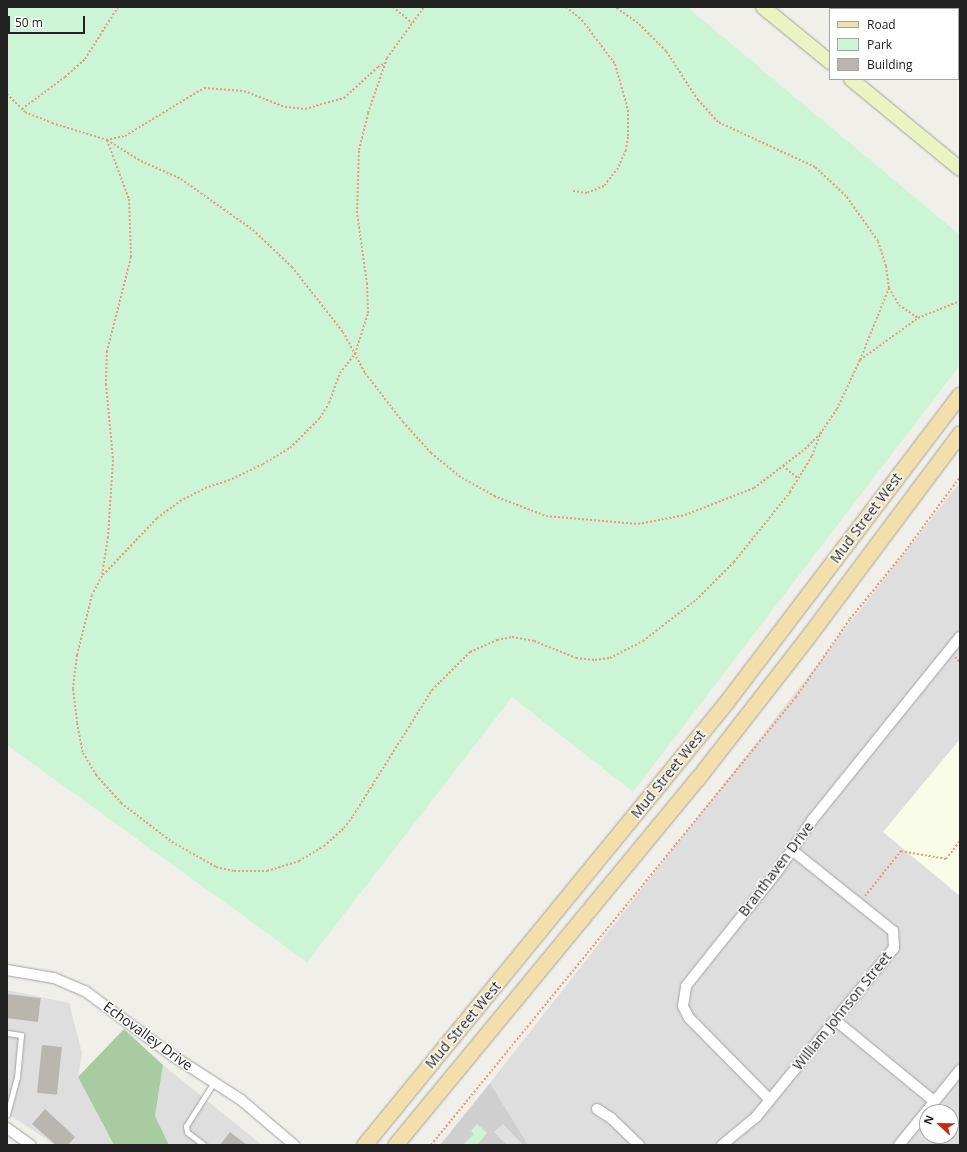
<!DOCTYPE html>
<style>
body{margin:0}
#map{position:relative;width:967px;height:1152px;overflow:hidden;background:#f0efe9;font-family:"Open Sans",sans-serif}
div>[style]{position:absolute}
[style*='--x']{left:calc(var(--x)*1px);top:calc(var(--y)*1px);width:calc(var(--w)*1px);rotate:calc(var(--a)*1deg)}
.residential>*{inset:0;background:#dfdede}
.education>*{inset:0;background:#f9fce6}
.religious>*{inset:0;background:#cfcfcf}
.forest>*{inset:0;background:#a8cba2}
.park>*{inset:0;background:#ccf5d5}
.parking>*{inset:0;background:#e1e1e1}
.building>*{inset:0;background:#bab5af;transform-origin:0 0}
.path>*{height:2px;margin-top:-1px;transform-origin:0;background:repeating-linear-gradient(90deg,#ec9a7e 0 2px,transparent 0 4px)}
.roads{filter:drop-shadow(0 0 1px #a2a2a2) drop-shadow(0 0 1px #a2a2a2)}
.lane>*{height:5px;margin:-2.5px;padding:0 2.5px;transform-origin:2.5px;border-radius:2.5px;background:#fff}
.street>*{height:10px;margin:-5px;padding:0 5px;transform-origin:5px;border-radius:5px;background:#fff}
.secondary>*{height:14px;margin:-7px;padding:0 7px;transform-origin:7px;border-radius:7px;background:#eaf4c3}
.primary>*{height:15px;margin:-7.5px;padding:0 7.5px;transform-origin:7.5px;border-radius:7.5px;background:#f3dfab}
span{translate:-50% -50%;white-space:nowrap;text-align:center;line-height:1.15;-webkit-text-stroke:3px #fff;paint-order:stroke}
.street-label{font-size:14px;color:#212121}
.frame{position:absolute;inset:0;border:8px solid #212121;pointer-events:none}
.legend{position:absolute;left:829px;top:8px;width:130px;height:72px;box-sizing:border-box;background:#fff;border:1px solid #a6a6a6;margin:0;padding:5px 7px;list-style:none;font-size:12px;color:#212121}
.legend li{display:flex;align-items:center;gap:8px;height:20px}
.legend b{width:20px;border:1px solid #a6a6a6}
.north{position:absolute;left:919px;top:1104px;width:40px;height:40px;box-sizing:border-box;background:#fff;border:1px solid #a6a6a6;border-radius:50%;rotate:292deg;font-size:11px;font-weight:700;line-height:16px;text-align:center;color:#212121}
.north::after{content:'';display:block;margin:auto;width:14px;height:18px;background:#bd2f15;clip-path:polygon(50% 0,100% 100%,50% 72%,0 100%)}
.scale{position:absolute;left:8px;top:16px;width:77px;height:18px;box-sizing:border-box;border:2px solid #212121;border-top:0;padding-left:5px;font-size:12px;line-height:14px;white-space:nowrap;color:#212121;-webkit-text-stroke:3px #fff;paint-order:stroke}
</style>
<div id="map">
<div class="residential">
<div style="clip-path:polygon(evenodd,960px 482px,960px 1145px,528px 1145px,490px 1083px,960px 482px,927px 1112px,951px 1112px,951px 1136px,927px 1136px,927px 1112px)"></div>
<div style="clip-path:polygon(7px 990px,69px 1003px,82px 1053px,78px 1077px,114px 1145px,55px 1145px,7px 1113px)"></div>
<div style="clip-path:polygon(163px 1065px,262px 1145px,169px 1145px,155px 1116px)"></div>
</div>
<div class="education">
<div style="clip-path:polygon(960px 739px,960px 896px,883px 832px)"></div>
</div>
<div class="religious">
<div style="clip-path:polygon(490px 1083px,528px 1145px,440px 1145px)"></div>
</div>
<div class="forest">
<div style="clip-path:polygon(124px 1029px,163px 1065px,155px 1116px,169px 1145px,114px 1145px,78px 1077px)"></div>
</div>
<div class="park">
<div style="clip-path:polygon(7px 7px,687px 7px,960px 235px,960px 365px,633px 792px,512px 697px,307px 962px,7px 745px)"></div>
<div style="clip-path:polygon(477px 1124px,487px 1133px,477px 1145px,463px 1145px,474px 1134px,471px 1131px)"></div>
</div>
<div class="parking">
<div style="clip-path:polygon(503px 1124px,523px 1145px,507px 1145px,494px 1132px)"></div>
</div>
<div class="building">
<div style="left:7px;top:994px;width:34px;height:24px;rotate:7deg"></div>
<div style="left:42px;top:1045px;width:20px;height:48px;rotate:6deg"></div>
<div style="clip-path:polygon(45px 1109px,75px 1137px,68px 1145px,56px 1145px,32px 1124px)"></div>
<div style="clip-path:polygon(230px 1132px,247px 1145px,220px 1145px)"></div>
</div>
<div class="path">
<div style="--x:393;--y:7;--w:25;--a:40"></div>
<div style="--x:566;--y:7;--w:21;--a:39"></div>
<div style="--x:582;--y:20;--w:55;--a:53.1"></div>
<div style="--x:615;--y:64;--w:48;--a:74.2"></div>
<div style="--x:628;--y:110;--w:27;--a:90"></div>
<div style="--x:628;--y:137;--w:13;--a:99"></div>
<div style="--x:626;--y:150;--w:20;--a:114"></div>
<div style="--x:618;--y:168;--w:23;--a:128"></div>
<div style="--x:604;--y:186;--w:18;--a:158"></div>
<div style="--x:587;--y:193;--w:14;--a:-172"></div>
<div style="--x:7;--y:94;--w:25;--a:45"></div>
<div style="--x:25;--y:112;--w:29;--a:22"></div>
<div style="--x:52;--y:123;--w:58;--a:17.2"></div>
<div style="--x:107;--y:140;--w:40;--a:32"></div>
<div style="--x:141;--y:161;--w:44;--a:24.2"></div>
<div style="--x:181;--y:179;--w:88;--a:35.3"></div>
<div style="--x:253;--y:230;--w:54;--a:43.5"></div>
<div style="--x:292;--y:267;--w:83;--a:51.9"></div>
<div style="--x:343;--y:332;--w:47;--a:61.8"></div>
<div style="--x:365;--y:373;--w:62;--a:52.2"></div>
<div style="--x:403;--y:422;--w:42;--a:47.9"></div>
<div style="--x:431;--y:453;--w:40;--a:39"></div>
<div style="--x:462;--y:478;--w:37;--a:29"></div>
<div style="--x:494;--y:496;--w:56;--a:21"></div>
<div style="--x:546;--y:516;--w:92;--a:5"></div>
<div style="--x:638;--y:524;--w:48;--a:-10.8"></div>
<div style="--x:685;--y:515;--w:74;--a:-21.4"></div>
<div style="--x:754;--y:488;--w:64;--a:-37.4"></div>
<div style="--x:805;--y:449;--w:21;--a:-45"></div>
<div style="--x:820;--y:434;--w:30;--a:-56"></div>
<div style="--x:837;--y:409;--w:54;--a:-64.9"></div>
<div style="--x:860;--y:360;--w:78;--a:-68.1"></div>
<div style="--x:889;--y:288;--w:22;--a:-98"></div>
<div style="--x:886;--y:266;--w:26;--a:-108"></div>
<div style="--x:878;--y:241;--w:55;--a:-125.4"></div>
<div style="--x:846;--y:196;--w:42;--a:-136.9"></div>
<div style="--x:815;--y:167;--w:107;--a:-155.1"></div>
<div style="--x:718;--y:122;--w:30;--a:-132"></div>
<div style="--x:698;--y:100;--w:59;--a:-123.1"></div>
<div style="--x:666;--y:51;--w:40;--a:-135"></div>
<div style="--x:638;--y:23;--w:28;--a:-145"></div>
<div style="--x:22;--y:109;--w:54;--a:-36.7"></div>
<div style="--x:65;--y:77;--w:27;--a:-42"></div>
<div style="--x:85;--y:59;--w:62;--a:-57.6"></div>
<div style="--x:106;--y:140;--w:19;--a:-12"></div>
<div style="--x:125;--y:136;--w:92;--a:-31.3"></div>
<div style="--x:204;--y:88;--w:40;--a:4.3"></div>
<div style="--x:244;--y:91;--w:44;--a:21.3"></div>
<div style="--x:285;--y:107;--w:20;--a:6"></div>
<div style="--x:305;--y:109;--w:41;--a:-15.8"></div>
<div style="--x:344;--y:98;--w:46;--a:-42.4"></div>
<div style="--x:378;--y:67;--w:9;--a:-27"></div>
<div style="--x:107;--y:140;--w:63;--a:69.6"></div>
<div style="--x:129;--y:199;--w:58;--a:88"></div>
<div style="--x:131;--y:257;--w:97;--a:104.3"></div>
<div style="--x:107;--y:351;--w:33;--a:92"></div>
<div style="--x:106;--y:384;--w:76;--a:84.7"></div>
<div style="--x:113;--y:460;--w:77;--a:93.7"></div>
<div style="--x:108;--y:537;--w:39;--a:99"></div>
<div style="--x:102;--y:576;--w:21;--a:118"></div>
<div style="--x:92;--y:595;--w:62;--a:104"></div>
<div style="--x:77;--y:655;--w:34;--a:97"></div>
<div style="--x:73;--y:689;--w:34;--a:83"></div>
<div style="--x:77;--y:723;--w:31;--a:79"></div>
<div style="--x:83;--y:753;--w:26;--a:59"></div>
<div style="--x:96;--y:775;--w:38;--a:48"></div>
<div style="--x:121;--y:803;--w:64;--a:37.4"></div>
<div style="--x:172;--y:842;--w:51;--a:29.6"></div>
<div style="--x:216;--y:867;--w:18;--a:13"></div>
<div style="--x:234;--y:871;--w:33;--a:0"></div>
<div style="--x:267;--y:871;--w:34;--a:-17"></div>
<div style="--x:299;--y:861;--w:29;--a:-31"></div>
<div style="--x:324;--y:846;--w:27;--a:-42"></div>
<div style="--x:344;--y:828;--w:15;--a:-53"></div>
<div style="--x:353;--y:816;--w:149;--a:-57.9"></div>
<div style="--x:432;--y:690;--w:54;--a:-45"></div>
<div style="--x:470;--y:652;--w:30;--a:-24"></div>
<div style="--x:497;--y:640;--w:15;--a:-11"></div>
<div style="--x:512;--y:637;--w:22;--a:10"></div>
<div style="--x:534;--y:641;--w:45;--a:22"></div>
<div style="--x:576;--y:658;--w:19;--a:6"></div>
<div style="--x:595;--y:660;--w:15;--a:-8"></div>
<div style="--x:610;--y:658;--w:37;--a:-27"></div>
<div style="--x:643;--y:641;--w:67;--a:-37.7"></div>
<div style="--x:696;--y:600;--w:54;--a:-45"></div>
<div style="--x:734;--y:562;--w:90;--a:-51.3"></div>
<div style="--x:790;--y:492;--w:42;--a:-58.6"></div>
<div style="--x:812;--y:456;--w:26;--a:-69"></div>
<div style="--x:889;--y:288;--w:20;--a:60"></div>
<div style="--x:899;--y:305;--w:23;--a:34"></div>
<div style="--x:918;--y:318;--w:45;--a:-22"></div>
<div style="--x:860;--y:360;--w:72;--a:-35.9"></div>
<div style="--x:783;--y:466;--w:19;--a:39"></div>
<div style="--x:103;--y:575;--w:79;--a:-46.5"></div>
<div style="--x:157;--y:518;--w:29;--a:-36"></div>
<div style="--x:180;--y:501;--w:28;--a:-27"></div>
<div style="--x:205;--y:488;--w:28;--a:-18"></div>
<div style="--x:232;--y:479;--w:34;--a:-26"></div>
<div style="--x:263;--y:464;--w:31;--a:-31"></div>
<div style="--x:290;--y:448;--w:42;--a:-45"></div>
<div style="--x:320;--y:418;--w:17;--a:-59"></div>
<div style="--x:329;--y:403;--w:32;--a:-70"></div>
<div style="--x:340;--y:373;--w:24;--a:-52"></div>
<div style="--x:355;--y:354;--w:43;--a:-72.4"></div>
<div style="--x:368;--y:313;--w:29;--a:-92"></div>
<div style="--x:367;--y:284;--w:72;--a:-98"></div>
<div style="--x:357;--y:213;--w:63;--a:-88.2"></div>
<div style="--x:359;--y:150;--w:38;--a:-76"></div>
<div style="--x:368;--y:113;--w:58;--a:-70.9"></div>
<div style="--x:387;--y:58;--w:63;--a:-54"></div>
<div style="--x:955;--y:657;--w:7;--a:45"></div>
<div style="--x:865;--y:896;--w:58;--a:-51.3"></div>
<div style="--x:901;--y:851;--w:46;--a:10.1"></div>
<div style="--x:946;--y:859;--w:23;--a:-52"></div>
<div style="--x:431;--y:1145;--w:578;--a:-50.83"></div>
<div style="--x:796;--y:697;--w:95;--a:-55.3"></div>
<div style="--x:850;--y:619;--w:84;--a:-50.8"></div>
<div style="--x:903;--y:554;--w:96;--a:-53.5"></div>
</div>
<div class="roads">
<div class="lane">
<div style="--x:7;--y:1033;--w:14;--a:8"></div>
<div style="--x:21;--y:1035;--w:42;--a:95.4"></div>
<div style="--x:17;--y:1077;--w:39;--a:105"></div>
<div style="--x:204;--y:1145;--w:21;--a:-143"></div>
<div style="--x:187;--y:1132;--w:6;--a:-99"></div>
<div style="--x:186;--y:1126;--w:52;--a:-57.5"></div>
</div>
<div class="street">
<div style="--x:7;--y:970;--w:48;--a:9.7"></div>
<div style="--x:54;--y:978;--w:34;--a:23"></div>
<div style="--x:85;--y:991;--w:109;--a:36.5"></div>
<div style="--x:173;--y:1056;--w:80;--a:32.7"></div>
<div style="--x:240;--y:1099;--w:71;--a:40.4"></div>
<div style="--x:835;--y:1020;--w:128;--a:39.3"></div>
<div style="--x:770;--y:1100;--w:115;--a:-134.6"></div>
<div style="--x:689;--y:1018;--w:13;--a:-117"></div>
<div style="--x:683;--y:1006;--w:20;--a:-81"></div>
<div style="--x:686;--y:986;--w:146;--a:-51.4"></div>
<div style="--x:777;--y:872;--w:64;--a:-55.8"></div>
<div style="--x:813;--y:819;--w:234;--a:-51.1"></div>
<div style="--x:597;--y:1109;--w:17;--a:33"></div>
<div style="--x:611;--y:1118;--w:39;--a:44"></div>
<div style="--x:7;--y:1128;--w:29;--a:36"></div>
<div style="--x:722;--y:1145;--w:44;--a:-39.5"></div>
<div style="--x:756;--y:1117;--w:218;--a:-50.8"></div>
<div style="--x:894;--y:948;--w:17;--a:-93"></div>
<div style="--x:893;--y:931;--w:129;--a:-141.3"></div>
<div style="--x:899;--y:1145;--w:97;--a:-50.9"></div>
</div>
<div class="secondary">
<div style="--x:763;--y:7;--w:87;--a:39.4"></div>
<div style="--x:851;--y:79;--w:141;--a:39.5"></div>
</div>
<div class="primary">
<div style="--x:364;--y:1145;--w:569;--a:-50.71"></div>
<div style="--x:724;--y:705;--w:390;--a:-52.8"></div>
<div style="--x:395;--y:1145;--w:475;--a:-50.5"></div>
<div style="--x:697;--y:779;--w:177;--a:-52.1"></div>
<div style="--x:806;--y:639;--w:257;--a:-53.2"></div>
</div>
</div>
<div class="street-label">
<span style="left:866px;top:518px;rotate:-53deg">Mud Street West</span>
<span style="left:668px;top:774px;rotate:-51deg">Mud Street West</span>
<span style="left:776px;top:869px;rotate:-53deg">Branthaven Drive</span>
<span style="left:842px;top:1011px;rotate:-51deg">William Johnson Street</span>
<span style="left:463px;top:1025px;rotate:-50deg">Mud Street West</span>
<span style="left:148px;top:1036px;rotate:36deg">Echovalley Drive</span>
</div>
<div class="frame"></div>
<ul class="legend">
<li><b style="height:5px;background:#f3dfab"></b>Road</li>
<li><b style="height:11px;background:#ccf5d5"></b>Park</li>
<li><b style="height:11px;background:#bab5af"></b>Building</li>
</ul>
<div class="north">N</div>
<div class="scale">50 m</div>
</div>
